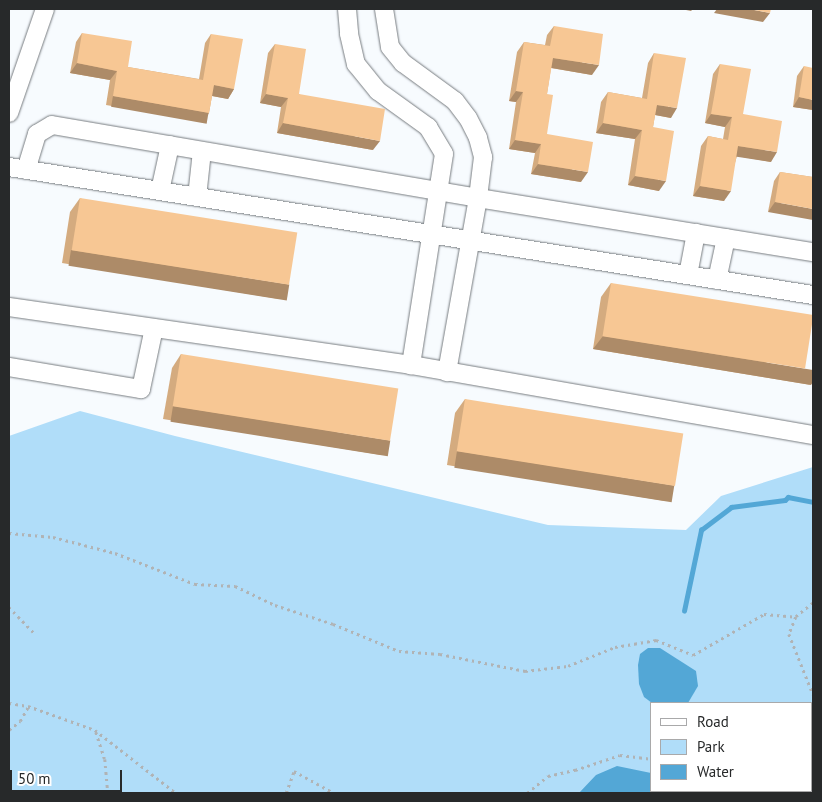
<!DOCTYPE html>
<style>
body{margin:0}
#map{position:relative;width:822px;height:802px;overflow:hidden;background:#f7fbfe;font-family:"PT Sans",sans-serif}
div>[style]{position:absolute}
[style*='--x']{left:calc(var(--x)*1px);top:calc(var(--y)*1px);width:calc(var(--w)*1px);rotate:calc(var(--a)*1deg)}
.green>*{inset:0;background:#b0ddf9}
.water>*{inset:0;background:#53a7d6}
.stream>*{height:4.5px;margin:-2.25px;padding:0 2.25px;transform-origin:2.25px;border-radius:2.25px;background:#53a7d6}
.path>*{height:2.5px;margin-top:-1.25px;transform-origin:0;background:repeating-linear-gradient(90deg,#b0b3b5 0 2.5px,transparent 0 6.5px)}
.roads{filter:drop-shadow(0 0 1px #777c80) drop-shadow(0 0 1px #777c80)}
.minor>*{height:18px;margin:-9px;padding:0 9px;transform-origin:9px;border-radius:9px;background:#fff}
.wall>*{inset:0;background:#d4ab7f}
.shaded-wall>*{inset:0;background:#ad8b68;transform-origin:0 0}
.building>*{inset:0;background:#f7c794;transform-origin:0 0}
span{translate:-50% -50%;white-space:nowrap;text-align:center;line-height:1.15;-webkit-text-stroke:5px #fff;paint-order:stroke}
.frame{position:absolute;inset:0;border:10px solid #27292a;pointer-events:none}
.legend{position:absolute;left:650px;top:702px;width:162px;height:90px;box-sizing:border-box;background:#fff;border:1px solid #a9a9aa;margin:0;padding:6px 9px;list-style:none;font-size:15px;color:#27292a}
.legend li{display:flex;align-items:center;gap:10px;height:25px}
.legend b{width:25px;border:1px solid #a9a9aa}
.scale{position:absolute;left:10px;top:770px;width:112px;height:22px;box-sizing:border-box;border:2px solid #27292a;border-top:0;padding-left:6px;font-size:15px;line-height:18px;white-space:nowrap;color:#27292a;-webkit-text-stroke:4px #fff;paint-order:stroke}
</style>
<div id="map">
<div class="green">
<div style="clip-path:polygon(evenodd,80px 411px,175px 436px,548px 525px,686px 530px,721px 496px,813px 467px,813px 793px,9px 793px,9px 436px,80px 411px,651px 703px,811px 703px,811px 791px,651px 791px,651px 703px)"></div>
</div>
<div class="water">
<div style="clip-path:polygon(648px 648px,660px 648px,696px 671px,698px 686px,688px 703px,652px 703px,644px 697px,639px 684px,638px 665px,640px 654px)"></div>
<div style="clip-path:polygon(617px 766px,651px 773px,651px 791px,707px 791px,712px 793px,579px 793px,596px 775px)"></div>
</div>
<div class="stream">
<div style="--x:684;--y:611;--w:83;--a:-78.1"></div>
<div style="--x:701;--y:530;--w:38;--a:-37"></div>
<div style="--x:731;--y:507;--w:54;--a:-7.4"></div>
<div style="--x:785;--y:500;--w:4;--a:-45"></div>
<div style="--x:788;--y:497;--w:25;--a:11"></div>
</div>
<div class="path">
<div style="--x:9;--y:533;--w:44;--a:5.2"></div>
<div style="--x:53;--y:537;--w:64;--a:14.5"></div>
<div style="--x:115;--y:553;--w:86;--a:21.2"></div>
<div style="--x:195;--y:584;--w:40;--a:2.9"></div>
<div style="--x:235;--y:586;--w:44;--a:25.4"></div>
<div style="--x:275;--y:605;--w:61;--a:18.1"></div>
<div style="--x:333;--y:624;--w:71;--a:22.2"></div>
<div style="--x:399;--y:651;--w:41;--a:4.2"></div>
<div style="--x:440;--y:654;--w:87;--a:11.3"></div>
<div style="--x:525;--y:671;--w:43;--a:-6.6"></div>
<div style="--x:568;--y:666;--w:51;--a:-22"></div>
<div style="--x:615;--y:647;--w:42;--a:-9.7"></div>
<div style="--x:656;--y:640;--w:40;--a:22"></div>
<div style="--x:693;--y:655;--w:82;--a:-30"></div>
<div style="--x:764;--y:614;--w:32;--a:5"></div>
<div style="--x:813;--y:603;--w:22;--a:141"></div>
<div style="--x:796;--y:617;--w:18;--a:112"></div>
<div style="--x:789;--y:634;--w:65;--a:68.2"></div>
<div style="--x:9;--y:607;--w:36;--a:46"></div>
<div style="--x:9;--y:703;--w:19;--a:9"></div>
<div style="--x:28;--y:706;--w:71;--a:19.7"></div>
<div style="--x:95;--y:730;--w:103;--a:37.9"></div>
<div style="--x:811;--y:715;--w:12;--a:-81"></div>
<div style="--x:9;--y:730;--w:14;--a:-39"></div>
<div style="--x:20;--y:721;--w:16;--a:-60"></div>
<div style="--x:96;--y:732;--w:28;--a:72"></div>
<div style="--x:105;--y:759;--w:34;--a:85"></div>
<div style="--x:286;--y:793;--w:23;--a:-70"></div>
<div style="--x:294;--y:771;--w:46;--a:28.8"></div>
<div style="--x:527;--y:793;--w:27;--a:-39"></div>
<div style="--x:548;--y:776;--w:28;--a:-13"></div>
<div style="--x:575;--y:770;--w:47;--a:-18.4"></div>
<div style="--x:620;--y:755;--w:31;--a:7"></div>
</div>
<div class="roads">
<div class="minor">
<div style="--x:347;--y:9;--w:25;--a:85"></div>
<div style="--x:349;--y:34;--w:31;--a:77"></div>
<div style="--x:356;--y:64;--w:35;--a:51"></div>
<div style="--x:378;--y:91;--w:62;--a:35.8"></div>
<div style="--x:428;--y:127;--w:31;--a:59"></div>
<div style="--x:444;--y:154;--w:214;--a:98.9"></div>
<div style="--x:384;--y:9;--w:38;--a:81"></div>
<div style="--x:390;--y:47;--w:21;--a:51"></div>
<div style="--x:403;--y:63;--w:64;--a:36.2"></div>
<div style="--x:455;--y:101;--w:21;--a:53"></div>
<div style="--x:468;--y:118;--w:22;--a:63"></div>
<div style="--x:478;--y:138;--w:20;--a:75"></div>
<div style="--x:483;--y:157;--w:41;--a:97"></div>
<div style="--x:478;--y:198;--w:177;--a:100.1"></div>
<div style="--x:9;--y:113;--w:110;--a:-70.9"></div>
<div style="--x:9;--y:167;--w:814;--a:9.05"></div>
<div style="--x:26;--y:170;--w:38;--a:-73"></div>
<div style="--x:37;--y:134;--w:17;--a:-31"></div>
<div style="--x:52;--y:125;--w:432;--a:9.7"></div>
<div style="--x:478;--y:198;--w:339;--a:9.2"></div>
<div style="--x:160;--y:191;--w:47;--a:-77.7"></div>
<div style="--x:197;--y:197;--w:46;--a:-83.8"></div>
<div style="--x:688;--y:275;--w:43;--a:-79.2"></div>
<div style="--x:717;--y:280;--w:43;--a:-77.9"></div>
<div style="--x:9;--y:307;--w:406;--a:8.2"></div>
<div style="--x:411;--y:365;--w:408;--a:9.9"></div>
<div style="--x:9;--y:367;--w:134;--a:9.5"></div>
<div style="--x:141;--y:389;--w:62;--a:-78"></div>
</div>
</div>
<div class="wall">
<div style="clip-path:polygon(554px 26px,592px 75px,551px 68px,547px 94px,547px 134px,581px 182px,531px 174px,535px 153px,509px 149px,516px 102px,509px 101px,517px 52px,524px 42px,545px 45px,547px 35px)"></div>
<div style="clip-path:polygon(82px 33px,128px 67px,199px 79px,205px 43px,211px 34px,234px 89px,228px 99px,212px 96px,209px 113px,203px 122px,106px 105px,110px 80px,70px 73px,76px 42px)"></div>
<div style="clip-path:polygon(275px 44px,299px 94px,373px 150px,277px 133px,281px 107px,260px 103px,268px 53px)"></div>
<div style="clip-path:polygon(654px 53px,671px 118px,655px 115px,653px 127px,659px 191px,628px 185px,635px 139px,596px 133px,601px 102px,608px 92px,642px 98px,648px 63px)"></div>
<div style="clip-path:polygon(720px 64px,743px 114px,771px 162px,737px 156px,724px 201px,693px 196px,701px 146px,708px 136px,723px 139px,725px 127px,705px 123px,713px 74px)"></div>
<div style="clip-path:polygon(804px 66px,813px 110px,793px 107px,797px 76px)"></div>
<div style="clip-path:polygon(780px 172px,813px 177px,768px 212px,774px 181px)"></div>
<div style="clip-path:polygon(80px 198px,279px 299px,62px 263px,70px 212px)"></div>
<div style="clip-path:polygon(611px 283px,811px 385px,593px 349px,601px 297px)"></div>
<div style="clip-path:polygon(181px 354px,381px 455px,163px 419px,172px 368px)"></div>
<div style="clip-path:polygon(465px 399px,665px 501px,447px 465px,455px 413px)"></div>
</div>
<div class="shaded-wall">
<div style="clip-path:polygon(681px 9px,693px 9px,691px 11px)"></div>
<div style="clip-path:polygon(717px 9px,749px 9px,770px 13px,763px 22px,714px 13px)"></div>
<div style="clip-path:polygon(553px 58px,599px 65px,592px 75px,546px 67px)"></div>
<div style="clip-path:polygon(77px 63px,117px 71px,110px 80px,70px 73px)"></div>
<div style="clip-path:polygon(214px 85px,234px 89px,228px 99px,207px 95px)"></div>
<div style="clip-path:polygon(516px 91px,523px 92px,516px 102px,509px 101px)"></div>
<div style="clip-path:polygon(266px 94px,288px 98px,281px 107px,260px 103px)"></div>
<div style="left:113px;top:96px;width:97px;height:11px;rotate:10deg"></div>
<div style="clip-path:polygon(799px 97px,813px 100px,813px 110px,793px 107px)"></div>
<div style="clip-path:polygon(657px 105px,677px 108px,671px 118px,650px 114px)"></div>
<div style="clip-path:polygon(711px 114px,732px 117px,725px 127px,705px 123px)"></div>
<div style="clip-path:polygon(283px 123px,380px 141px,373px 150px,277px 133px)"></div>
<div style="clip-path:polygon(603px 123px,642px 130px,635px 139px,596px 133px)"></div>
<div style="clip-path:polygon(515px 140px,541px 144px,535px 153px,509px 149px)"></div>
<div style="clip-path:polygon(738px 146px,777px 152px,771px 162px,732px 156px)"></div>
<div style="clip-path:polygon(538px 164px,588px 172px,581px 182px,531px 174px)"></div>
<div style="clip-path:polygon(635px 176px,666px 181px,659px 191px,628px 185px)"></div>
<div style="clip-path:polygon(700px 186px,731px 191px,724px 201px,693px 196px)"></div>
<div style="clip-path:polygon(775px 202px,813px 209px,813px 220px,768px 212px)"></div>
<div style="left:71px;top:250px;width:221px;height:16px;rotate:9deg"></div>
<div style="clip-path:polygon(603px 336px,813px 370px,813px 382px,811px 385px,593px 349px)"></div>
<div style="left:173px;top:406px;width:220px;height:16px;rotate:9deg"></div>
<div style="left:457px;top:451px;width:220px;height:17px;rotate:9deg"></div>
</div>
<div class="building">
<div style="clip-path:polygon(749px 9px,771px 9px,770px 13px)"></div>
<div style="clip-path:polygon(554px 26px,603px 34px,599px 65px,553px 58px,547px 94px,553px 95px,547px 134px,593px 142px,588px 172px,538px 164px,541px 144px,515px 140px,523px 92px,516px 91px,524px 42px,550px 46px)"></div>
<div style="clip-path:polygon(82px 33px,132px 41px,128px 67px,203px 80px,211px 34px,243px 39px,234px 89px,214px 85px,209px 113px,113px 96px,117px 71px,77px 63px)"></div>
<div style="clip-path:polygon(275px 44px,306px 49px,299px 94px,385px 109px,380px 141px,283px 123px,288px 98px,266px 94px)"></div>
<div style="clip-path:polygon(654px 53px,686px 58px,677px 108px,657px 105px,653px 127px,674px 131px,666px 181px,635px 176px,642px 130px,603px 123px,608px 92px,647px 99px)"></div>
<div style="clip-path:polygon(720px 64px,751px 69px,743px 114px,782px 121px,777px 152px,738px 146px,731px 191px,700px 186px,708px 136px,728px 140px,732px 117px,711px 114px)"></div>
<div style="clip-path:polygon(804px 66px,813px 68px,813px 100px,799px 97px)"></div>
<div style="clip-path:polygon(780px 172px,813px 177px,813px 209px,775px 202px)"></div>
<div style="left:80px;top:198px;width:220px;height:53px;rotate:9deg"></div>
<div style="left:611px;top:283px;width:205px;height:54px;rotate:9deg"></div>
<div style="left:181px;top:354px;width:220px;height:53px;rotate:9deg"></div>
<div style="left:465px;top:399px;width:221px;height:53px;rotate:9deg"></div>
</div>
<div class="frame"></div>
<ul class="legend">
<li><b style="height:6px;background:#fff"></b>Road</li>
<li><b style="height:14px;background:#b0ddf9"></b>Park</li>
<li><b style="height:14px;background:#53a7d6"></b>Water</li>
</ul>
<div class="scale">50 m</div>
</div>
